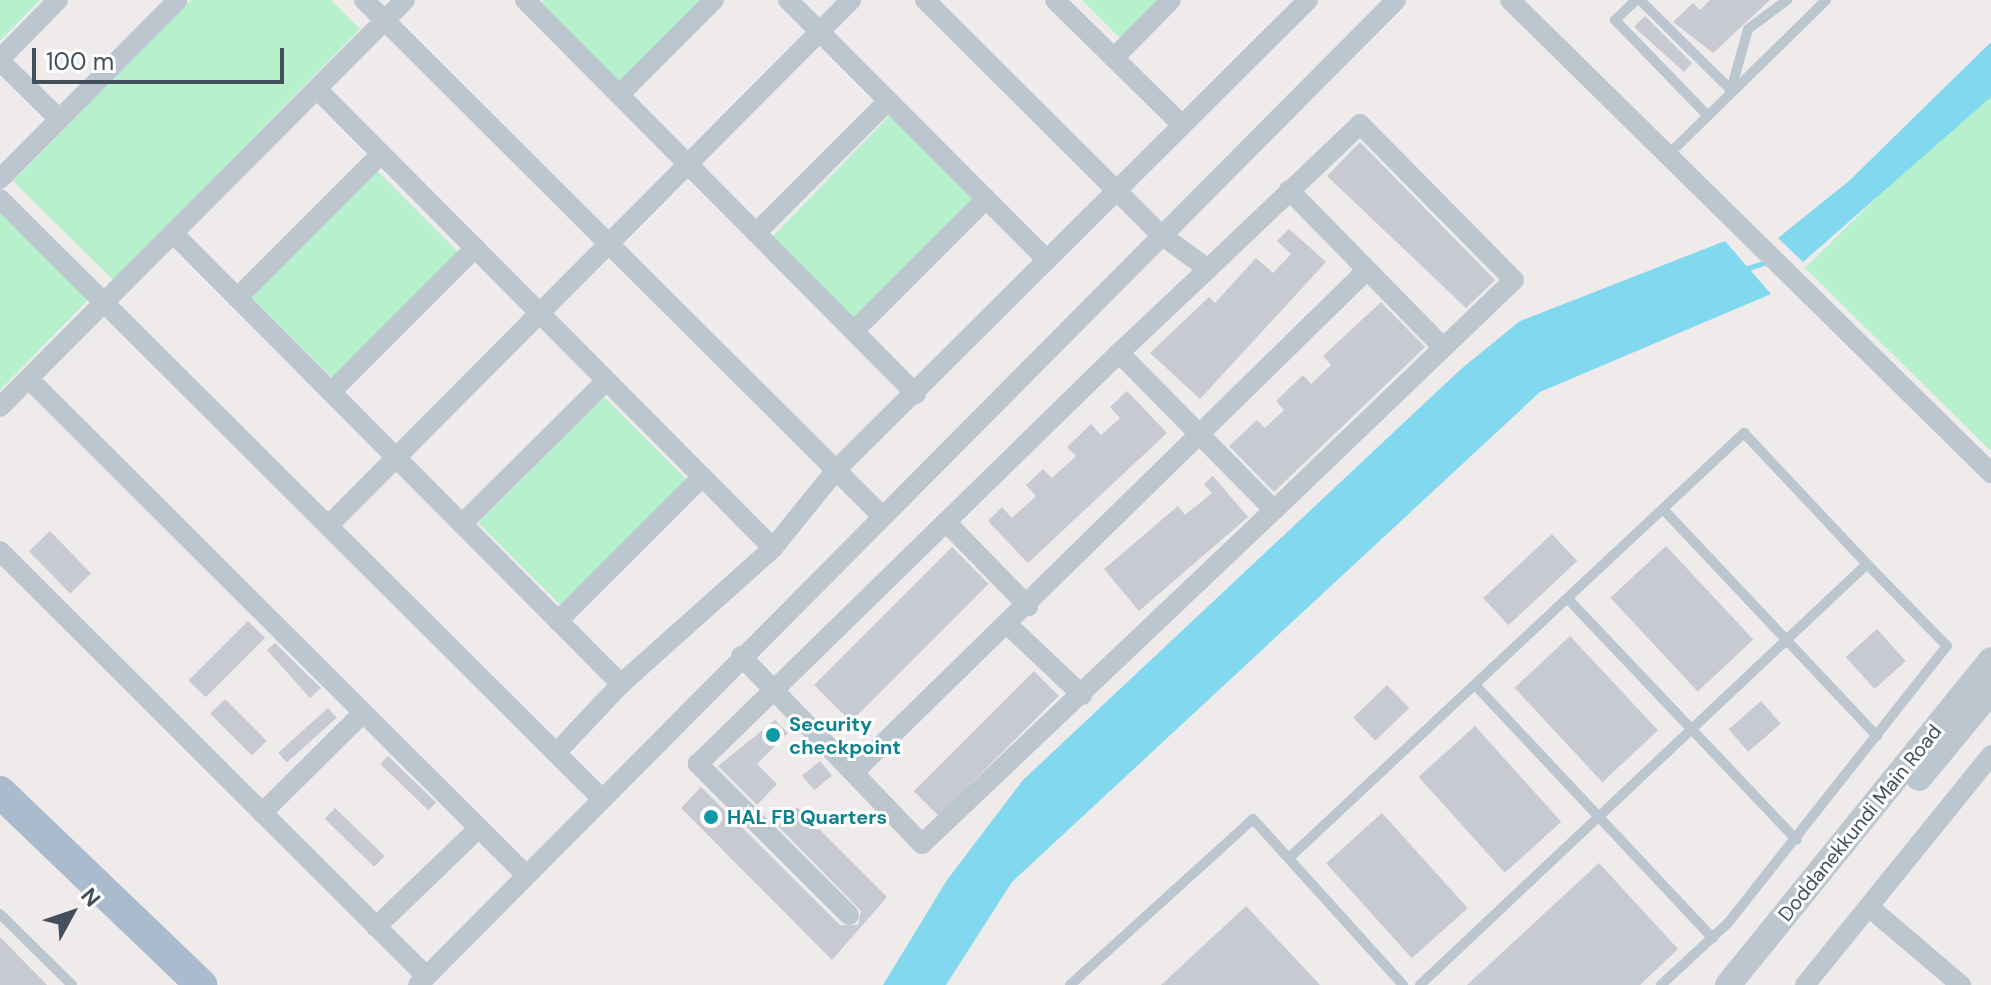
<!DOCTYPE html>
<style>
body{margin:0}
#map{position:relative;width:1991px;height:985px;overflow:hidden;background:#efebeb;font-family:"DM Sans",sans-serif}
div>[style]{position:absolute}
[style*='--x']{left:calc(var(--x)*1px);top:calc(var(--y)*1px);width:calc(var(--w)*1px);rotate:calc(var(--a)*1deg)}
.green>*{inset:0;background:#b6f0cd;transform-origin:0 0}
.water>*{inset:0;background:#81d8ef}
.stream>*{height:5px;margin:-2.5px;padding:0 2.5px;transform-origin:2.5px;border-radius:2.5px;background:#81d8ef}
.building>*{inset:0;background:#c7cad2;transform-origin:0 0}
.service>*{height:10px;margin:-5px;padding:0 5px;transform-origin:5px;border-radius:5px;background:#bbc6cf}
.minor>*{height:20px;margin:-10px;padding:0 10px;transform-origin:10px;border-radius:10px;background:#bbc6cf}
.tertiary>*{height:26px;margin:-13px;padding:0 13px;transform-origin:13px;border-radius:13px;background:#bbc6cf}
.primary>*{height:32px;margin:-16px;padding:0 16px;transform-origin:16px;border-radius:16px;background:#aabbcd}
.dots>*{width:22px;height:22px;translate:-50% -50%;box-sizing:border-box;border:4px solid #fff;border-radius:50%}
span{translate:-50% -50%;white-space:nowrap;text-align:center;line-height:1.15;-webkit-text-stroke:6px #fff;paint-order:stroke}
.culture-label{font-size:20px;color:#0d838f;font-weight:700}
.left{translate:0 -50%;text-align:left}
.street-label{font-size:20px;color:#434f5a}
.north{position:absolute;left:32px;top:873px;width:80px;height:80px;-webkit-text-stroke:6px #fff;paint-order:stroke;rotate:50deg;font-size:22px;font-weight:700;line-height:32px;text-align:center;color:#434f5a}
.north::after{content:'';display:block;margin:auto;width:28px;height:36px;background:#434f5a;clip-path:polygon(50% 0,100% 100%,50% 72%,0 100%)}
.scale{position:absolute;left:32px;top:48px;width:252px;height:36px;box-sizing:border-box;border:4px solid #434f5a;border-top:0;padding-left:10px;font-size:24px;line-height:28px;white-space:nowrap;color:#434f5a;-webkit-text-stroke:6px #fff;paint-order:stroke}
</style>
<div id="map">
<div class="green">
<div style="clip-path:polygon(0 0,40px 0,0 41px)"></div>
<div style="clip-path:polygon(191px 0,331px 0,360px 29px,113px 280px,13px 181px)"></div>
<div style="clip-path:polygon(544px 0,708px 0,618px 91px,535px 9px)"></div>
<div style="clip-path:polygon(1082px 0,1160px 0,1121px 39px)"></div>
<div style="clip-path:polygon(1991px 85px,1991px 451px,1805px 268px)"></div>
<div style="left:894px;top:111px;width:117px;height:178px;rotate:44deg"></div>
<div style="left:376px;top:170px;width:117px;height:178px;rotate:45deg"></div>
<div style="clip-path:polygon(0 213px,88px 300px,0 390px)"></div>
<div style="left:604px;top:397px;width:117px;height:178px;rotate:45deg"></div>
</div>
<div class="water">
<div style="clip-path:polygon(1991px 42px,1991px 97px,1803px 262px,1778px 238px,1849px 181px)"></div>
<div style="clip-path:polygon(1725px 241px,1771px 294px,1540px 392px,1012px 882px,946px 985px,883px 985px,947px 880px,1023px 780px,1461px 369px,1520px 321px)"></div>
</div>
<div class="stream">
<div style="--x:1745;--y:269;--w:26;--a:-18"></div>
</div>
<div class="building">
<div style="clip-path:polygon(1710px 0,1770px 0,1713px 53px,1673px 22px,1693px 3px,1700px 10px)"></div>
<div style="clip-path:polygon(1645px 16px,1692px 63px,1684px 72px,1634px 27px)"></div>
<div style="clip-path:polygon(1360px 142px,1495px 280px,1466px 308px,1327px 176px)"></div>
<div style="clip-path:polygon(1289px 229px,1326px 262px,1200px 399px,1150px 353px,1209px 297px,1215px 303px,1256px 258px,1273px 273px,1291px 254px,1277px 241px)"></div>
<div style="clip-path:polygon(1381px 302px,1425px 347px,1274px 492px,1229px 446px,1257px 420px,1265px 428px,1284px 410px,1276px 401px,1303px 375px,1311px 384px,1331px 365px,1323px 356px)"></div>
<div style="clip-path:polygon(1127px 391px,1167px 433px,1028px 563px,988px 521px,1002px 507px,1012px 518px,1036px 496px,1026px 485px,1043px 469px,1052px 478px,1076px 456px,1067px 447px,1091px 424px,1101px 435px,1120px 418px,1110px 407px)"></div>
<div style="clip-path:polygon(1213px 476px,1248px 517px,1139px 611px,1104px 569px,1178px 506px,1185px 515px,1212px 493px,1204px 484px)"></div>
<div style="left:50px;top:531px;width:59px;height:29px;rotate:46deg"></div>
<div style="left:1552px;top:534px;width:37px;height:94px;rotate:47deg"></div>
<div style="left:1666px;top:546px;width:128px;height:76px;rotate:47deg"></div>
<div style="left:952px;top:547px;width:52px;height:195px;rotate:45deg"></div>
<div style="left:248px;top:621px;width:24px;height:84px;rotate:45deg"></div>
<div style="left:1877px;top:629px;width:43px;height:42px;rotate:48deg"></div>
<div style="left:1570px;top:636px;width:129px;height:76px;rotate:47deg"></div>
<div style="clip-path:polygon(275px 643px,321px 688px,310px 698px,267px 650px)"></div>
<div style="left:1034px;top:671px;width:35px;height:170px;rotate:45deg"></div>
<div style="left:1387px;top:685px;width:32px;height:47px;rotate:46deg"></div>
<div style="left:225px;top:699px;width:59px;height:21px;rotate:45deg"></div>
<div style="left:1761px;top:701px;width:30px;height:43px;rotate:49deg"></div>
<div style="left:328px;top:708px;width:13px;height:67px;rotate:48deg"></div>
<div style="clip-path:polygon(775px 720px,788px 733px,757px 764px,777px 784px,757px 805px,718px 766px)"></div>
<div style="left:1475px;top:726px;width:129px;height:76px;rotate:48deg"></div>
<div style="left:388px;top:756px;width:67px;height:11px;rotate:44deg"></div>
<div style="left:820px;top:761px;width:19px;height:23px;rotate:51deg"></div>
<div style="clip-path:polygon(701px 787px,840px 925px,858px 925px,861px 911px,778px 826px,797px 807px,887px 897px,832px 960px,681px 808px)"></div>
<div style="left:335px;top:808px;width:69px;height:15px;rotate:44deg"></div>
<div style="left:1382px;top:813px;width:128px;height:75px;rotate:48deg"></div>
<div style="clip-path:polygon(1599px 863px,1678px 949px,1640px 985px,1467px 985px)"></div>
<div style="clip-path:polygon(1246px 906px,1320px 985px,1161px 985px)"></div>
<div style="clip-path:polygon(0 937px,47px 985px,0 985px)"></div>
</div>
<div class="service">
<div style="--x:1636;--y:0;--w:29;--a:136"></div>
<div style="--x:1615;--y:20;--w:131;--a:45.9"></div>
<div style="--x:1640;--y:0;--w:128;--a:44.7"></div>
<div style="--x:1731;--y:90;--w:63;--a:-74.4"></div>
<div style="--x:1748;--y:29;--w:49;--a:-36.6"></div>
<div style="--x:1671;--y:152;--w:217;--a:-44.4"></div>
<div style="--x:1663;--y:509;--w:312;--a:46.7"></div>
<div style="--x:1568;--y:599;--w:332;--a:46.5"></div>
<div style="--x:1476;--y:686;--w:346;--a:46.8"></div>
<div style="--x:1289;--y:858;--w:623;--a:-43.05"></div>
<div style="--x:1744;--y:433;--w:180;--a:46.8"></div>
<div style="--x:1867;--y:564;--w:614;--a:136.72"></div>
<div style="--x:0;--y:914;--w:101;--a:44.6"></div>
<div style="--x:1070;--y:985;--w:247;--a:-42.2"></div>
<div style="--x:1253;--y:819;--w:224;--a:47.9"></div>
<div style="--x:1661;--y:985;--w:91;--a:-42.8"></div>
<div style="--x:1728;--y:923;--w:353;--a:-51.7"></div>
<div style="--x:1947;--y:646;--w:115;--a:-134.3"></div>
</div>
<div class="minor">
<div style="--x:364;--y:0;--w:730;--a:44.89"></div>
<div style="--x:525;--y:0;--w:555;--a:45.22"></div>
<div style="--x:788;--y:0;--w:367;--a:45.1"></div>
<div style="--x:1055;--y:0;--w:178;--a:44.5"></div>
<div style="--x:1510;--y:0;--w:675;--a:44.52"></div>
<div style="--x:1114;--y:58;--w:81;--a:-45.5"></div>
<div style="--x:0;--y:59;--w:83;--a:-45.5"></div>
<div style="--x:0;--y:61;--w:83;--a:44.5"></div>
<div style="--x:317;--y:89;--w:647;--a:45.19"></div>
<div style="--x:619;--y:95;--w:134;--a:-45"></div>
<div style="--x:0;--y:179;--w:252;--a:-45.2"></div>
<div style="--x:1289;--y:190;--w:220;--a:45.6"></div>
<div style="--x:0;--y:199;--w:849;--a:44.9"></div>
<div style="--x:173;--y:233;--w:636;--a:45.19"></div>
<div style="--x:756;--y:233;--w:187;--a:-45"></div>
<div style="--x:1208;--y:269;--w:210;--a:-43.6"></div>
<div style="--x:1360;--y:124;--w:219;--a:45.4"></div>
<div style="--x:1514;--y:280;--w:332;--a:136.2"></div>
<div style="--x:237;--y:298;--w:204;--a:-45"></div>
<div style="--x:854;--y:331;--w:187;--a:-45"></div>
<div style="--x:29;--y:379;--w:702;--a:44.94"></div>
<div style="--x:331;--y:392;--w:204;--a:-45"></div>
<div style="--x:0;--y:407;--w:574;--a:-45.14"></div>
<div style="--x:462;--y:524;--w:203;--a:-44.8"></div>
<div style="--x:948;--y:524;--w:115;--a:45.7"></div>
<div style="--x:328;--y:526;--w:742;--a:-45.16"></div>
<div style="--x:0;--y:551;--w:602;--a:44.93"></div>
<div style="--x:558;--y:621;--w:204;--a:-45"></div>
<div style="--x:1008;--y:625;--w:102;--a:43.4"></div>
<div style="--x:741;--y:656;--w:261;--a:46.1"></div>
<div style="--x:922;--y:844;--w:485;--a:-43.5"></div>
<div style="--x:1274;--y:510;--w:221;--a:-134.6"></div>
<div style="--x:1119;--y:353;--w:122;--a:-43.3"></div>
<div style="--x:1208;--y:269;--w:59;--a:-143.9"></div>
<div style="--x:1160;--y:234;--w:332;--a:-135.1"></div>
<div style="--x:556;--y:753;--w:95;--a:-46.7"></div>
<div style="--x:621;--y:684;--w:204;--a:-41.8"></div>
<div style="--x:773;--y:548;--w:100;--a:-51.1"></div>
<div style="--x:836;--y:470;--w:666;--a:-44.88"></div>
<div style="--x:854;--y:772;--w:716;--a:-44.38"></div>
<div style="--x:262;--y:813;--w:142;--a:-44.7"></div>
<div style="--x:1869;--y:907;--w:121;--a:40.3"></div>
<div style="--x:849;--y:915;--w:214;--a:-135"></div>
<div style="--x:698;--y:764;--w:588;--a:-44.31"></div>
<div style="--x:376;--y:927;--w:143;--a:-43.9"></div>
<div style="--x:418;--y:985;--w:1388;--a:-45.2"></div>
<div style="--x:1805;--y:985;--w:296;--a:-51"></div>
</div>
<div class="tertiary">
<div style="--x:1919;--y:778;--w:113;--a:-50.4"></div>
<div style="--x:1728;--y:985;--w:418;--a:-51"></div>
</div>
<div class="primary">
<div style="--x:0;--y:792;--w:279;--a:43.8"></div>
</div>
<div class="dots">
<div style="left:773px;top:735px;background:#0f9aa8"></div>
<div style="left:711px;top:817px;background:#0f9aa8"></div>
</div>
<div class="culture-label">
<span class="left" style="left:789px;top:736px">Security<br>checkpoint</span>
<span class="left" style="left:727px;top:817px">HAL FB Quarters</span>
</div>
<div class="street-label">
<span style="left:1860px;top:823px;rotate:-51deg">Doddanekkundi Main Road</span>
</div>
<div class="north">N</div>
<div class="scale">100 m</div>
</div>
